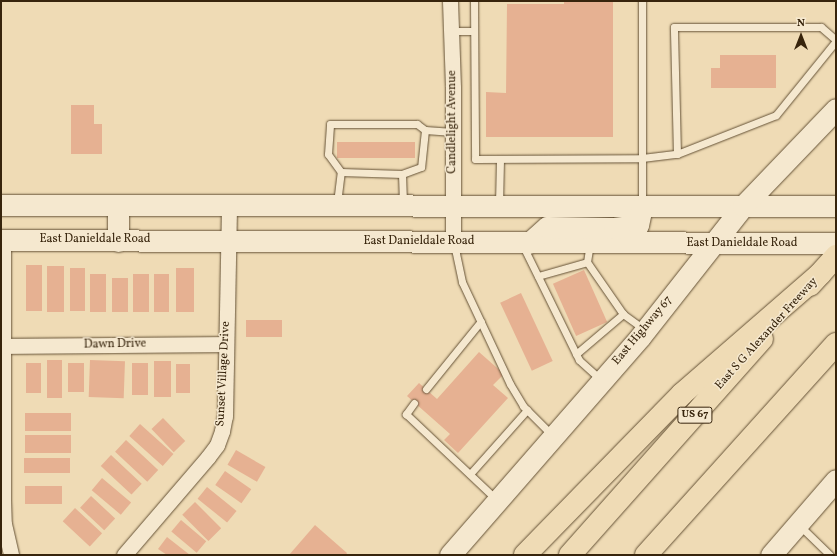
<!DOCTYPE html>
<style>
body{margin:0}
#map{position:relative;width:837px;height:556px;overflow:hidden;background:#efdbb5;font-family:Vollkorn,serif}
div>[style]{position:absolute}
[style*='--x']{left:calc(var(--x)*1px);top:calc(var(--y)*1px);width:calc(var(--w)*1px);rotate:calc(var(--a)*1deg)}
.building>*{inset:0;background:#e6b192;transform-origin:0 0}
.roads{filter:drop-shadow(0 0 1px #655236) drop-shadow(0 0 1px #655236)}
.service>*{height:7px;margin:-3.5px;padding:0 3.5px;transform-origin:3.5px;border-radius:3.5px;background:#f5e8cf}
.minor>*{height:15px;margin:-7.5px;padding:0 7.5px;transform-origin:7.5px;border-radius:7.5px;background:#f5e8cf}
.secondary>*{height:21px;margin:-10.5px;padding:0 10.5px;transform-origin:10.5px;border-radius:10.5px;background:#f5e8cf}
.motorway>*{height:22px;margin:-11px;padding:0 11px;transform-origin:11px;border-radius:11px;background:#efdbb5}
span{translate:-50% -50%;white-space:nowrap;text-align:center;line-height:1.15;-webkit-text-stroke:3px #f5e8cf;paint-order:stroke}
.shield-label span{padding:1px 3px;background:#f5e8cf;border:1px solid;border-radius:3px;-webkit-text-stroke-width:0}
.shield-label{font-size:11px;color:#37240c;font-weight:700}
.street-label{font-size:12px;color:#37240c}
.frame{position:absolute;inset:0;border:2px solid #37240c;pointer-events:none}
.north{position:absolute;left:781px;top:16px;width:40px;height:40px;-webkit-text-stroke:3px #f5e8cf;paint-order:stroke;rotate:0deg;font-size:11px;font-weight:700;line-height:16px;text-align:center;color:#37240c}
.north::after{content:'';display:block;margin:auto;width:14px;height:18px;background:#37240c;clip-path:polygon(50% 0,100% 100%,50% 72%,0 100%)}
</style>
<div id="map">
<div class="building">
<div style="clip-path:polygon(564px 1px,613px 1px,613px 137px,486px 137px,486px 92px,506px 93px,507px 4px,564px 4px)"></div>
<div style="clip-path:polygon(720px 55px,776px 55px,776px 88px,711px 88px,711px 68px,720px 68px)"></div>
<div style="clip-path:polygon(71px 105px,94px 105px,94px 124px,102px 124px,102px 154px,71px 154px)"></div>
<div style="left:337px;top:142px;width:78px;height:16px"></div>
<div style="left:26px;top:265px;width:16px;height:46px"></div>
<div style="left:47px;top:266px;width:17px;height:46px"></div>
<div style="left:70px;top:268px;width:15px;height:43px"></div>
<div style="left:176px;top:268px;width:18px;height:44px"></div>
<div style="left:584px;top:270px;width:57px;height:34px;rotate:66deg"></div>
<div style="left:90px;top:274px;width:16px;height:38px"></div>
<div style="left:133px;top:274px;width:16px;height:38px"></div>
<div style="left:154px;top:274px;width:15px;height:38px"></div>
<div style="left:112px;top:278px;width:16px;height:34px"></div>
<div style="left:521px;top:293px;width:75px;height:23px;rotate:65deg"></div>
<div style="left:246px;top:320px;width:36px;height:17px"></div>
<div style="clip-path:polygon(479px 352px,504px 374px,493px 385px,508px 398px,458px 453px,444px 440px,450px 434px,407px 396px,419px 383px,437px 399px)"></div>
<div style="left:47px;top:360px;width:15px;height:38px"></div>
<div style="left:90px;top:360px;width:35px;height:37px;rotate:2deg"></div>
<div style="left:154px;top:361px;width:17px;height:36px"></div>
<div style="left:26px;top:363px;width:15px;height:30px"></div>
<div style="left:68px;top:363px;width:16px;height:29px"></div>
<div style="left:132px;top:363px;width:16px;height:32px"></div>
<div style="left:176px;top:364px;width:14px;height:29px"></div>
<div style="left:25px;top:413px;width:46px;height:18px"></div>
<div style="left:163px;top:418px;width:32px;height:16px;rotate:46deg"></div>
<div style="left:140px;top:424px;width:45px;height:16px;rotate:42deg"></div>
<div style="left:25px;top:435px;width:46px;height:18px"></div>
<div style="left:126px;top:440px;width:44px;height:16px;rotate:43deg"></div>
<div style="left:236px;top:450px;width:34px;height:17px;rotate:30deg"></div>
<div style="left:111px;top:455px;width:42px;height:15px;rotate:43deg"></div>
<div style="left:24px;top:458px;width:46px;height:15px"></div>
<div style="left:225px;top:471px;width:32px;height:17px;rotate:35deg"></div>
<div style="left:102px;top:478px;width:38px;height:16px;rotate:40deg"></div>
<div style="left:25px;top:486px;width:37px;height:18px"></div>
<div style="left:207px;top:487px;width:38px;height:15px;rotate:39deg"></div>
<div style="left:91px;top:496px;width:33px;height:16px;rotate:43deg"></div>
<div style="left:195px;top:502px;width:37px;height:18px;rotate:45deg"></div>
<div style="left:75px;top:508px;width:37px;height:18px;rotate:43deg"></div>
<div style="left:181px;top:520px;width:33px;height:15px;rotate:40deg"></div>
<div style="clip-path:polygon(315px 525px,347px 553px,346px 555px,289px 555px)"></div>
<div style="clip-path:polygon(167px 537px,190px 555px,167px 555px,158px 549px)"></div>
</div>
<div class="roads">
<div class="service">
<div style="--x:474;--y:1;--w:158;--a:89.6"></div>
<div style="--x:475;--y:159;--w:167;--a:-0.3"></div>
<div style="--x:642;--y:158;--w:35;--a:-7"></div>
<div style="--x:677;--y:154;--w:106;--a:-21.5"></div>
<div style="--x:776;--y:115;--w:95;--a:-51"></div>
<div style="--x:642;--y:1;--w:203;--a:90"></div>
<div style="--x:452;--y:31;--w:22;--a:0"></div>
<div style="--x:425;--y:130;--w:28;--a:4"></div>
<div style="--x:677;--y:154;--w:127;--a:-91.4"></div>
<div style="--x:674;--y:27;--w:147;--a:0"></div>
<div style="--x:821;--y:27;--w:20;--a:41"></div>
<div style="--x:341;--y:172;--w:22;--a:-126"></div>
<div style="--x:328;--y:154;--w:30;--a:-86"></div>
<div style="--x:330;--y:124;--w:87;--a:0"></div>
<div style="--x:417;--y:124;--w:10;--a:37"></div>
<div style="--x:425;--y:130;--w:37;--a:96"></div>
<div style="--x:421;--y:167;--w:20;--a:160"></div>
<div style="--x:337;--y:203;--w:31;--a:-83"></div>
<div style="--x:341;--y:172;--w:61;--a:1.9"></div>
<div style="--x:402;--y:174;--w:29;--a:88"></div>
<div style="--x:499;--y:204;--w:45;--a:-88.7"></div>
<div style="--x:454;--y:244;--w:39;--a:78"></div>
<div style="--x:462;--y:282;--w:113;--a:64.8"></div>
<div style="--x:510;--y:384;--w:26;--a:59"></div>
<div style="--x:523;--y:406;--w:41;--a:45"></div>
<div style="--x:523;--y:246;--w:127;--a:63.8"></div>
<div style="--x:579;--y:360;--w:30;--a:42"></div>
<div style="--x:587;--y:262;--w:63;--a:55.3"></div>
<div style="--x:623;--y:314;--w:26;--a:36"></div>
<div style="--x:538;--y:276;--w:51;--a:-15.9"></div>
<div style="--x:587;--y:262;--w:19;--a:-81"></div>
<div style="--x:576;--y:354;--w:62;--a:-40.4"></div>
<div style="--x:426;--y:389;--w:87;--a:-51"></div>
<div style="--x:414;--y:403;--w:14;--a:126"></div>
<div style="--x:406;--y:414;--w:124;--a:43.4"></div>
<div style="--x:470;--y:474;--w:86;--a:-48.3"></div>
<div style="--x:799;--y:525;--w:43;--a:44.1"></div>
</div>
<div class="minor">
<div style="--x:450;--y:1;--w:87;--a:88"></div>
<div style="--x:453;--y:88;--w:154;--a:90"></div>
<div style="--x:3;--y:240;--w:260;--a:90"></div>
<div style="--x:3;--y:500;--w:24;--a:88"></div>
<div style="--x:4;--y:524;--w:32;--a:77"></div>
<div style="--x:3;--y:346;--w:223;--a:-0.5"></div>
<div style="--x:124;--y:555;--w:129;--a:-49.4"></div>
<div style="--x:208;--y:457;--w:15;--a:-53"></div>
<div style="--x:217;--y:445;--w:15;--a:-70"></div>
<div style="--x:222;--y:431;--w:15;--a:-79"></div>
<div style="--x:225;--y:416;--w:210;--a:-88.9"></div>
</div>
<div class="secondary">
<div style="--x:1;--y:205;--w:835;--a:0.07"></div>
<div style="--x:1;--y:240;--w:835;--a:0.21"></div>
<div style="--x:118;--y:241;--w:36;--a:-90"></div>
<div style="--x:529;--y:243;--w:24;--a:-42"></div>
<div style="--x:547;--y:227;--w:67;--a:0.9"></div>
<div style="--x:614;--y:228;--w:24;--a:-7"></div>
<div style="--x:638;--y:225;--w:19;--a:-78"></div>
<div style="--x:450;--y:555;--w:289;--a:-48.9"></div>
<div style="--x:640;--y:337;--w:167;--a:-51.8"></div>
<div style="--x:743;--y:206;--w:134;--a:-46.2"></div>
<div style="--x:771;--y:555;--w:99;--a:-49.1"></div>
</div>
<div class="motorway">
<div style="--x:810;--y:285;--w:39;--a:-48"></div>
<div style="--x:525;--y:555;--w:225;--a:-45.7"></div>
<div style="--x:682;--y:394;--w:183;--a:-41"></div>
<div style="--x:570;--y:555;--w:289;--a:-48.4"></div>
<div style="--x:646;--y:555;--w:284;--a:-48"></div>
</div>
</div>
<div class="shield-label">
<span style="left:695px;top:415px">US 67</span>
</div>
<div class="street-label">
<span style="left:453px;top:122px;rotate:-90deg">Candlelight Avenue</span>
<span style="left:95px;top:240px">East Danieldale Road</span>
<span style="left:419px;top:242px">East Danieldale Road</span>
<span style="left:742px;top:244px">East Danieldale Road</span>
<span style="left:643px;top:331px;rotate:-50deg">East Highway 67</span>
<span style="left:767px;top:334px;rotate:-48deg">East S G Alexander Freeway</span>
<span style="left:115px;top:345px;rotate:-1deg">Dawn Drive</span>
<span style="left:224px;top:374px;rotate:-87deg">Sunset Village Drive</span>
</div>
<div class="frame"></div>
<div class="north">N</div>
</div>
